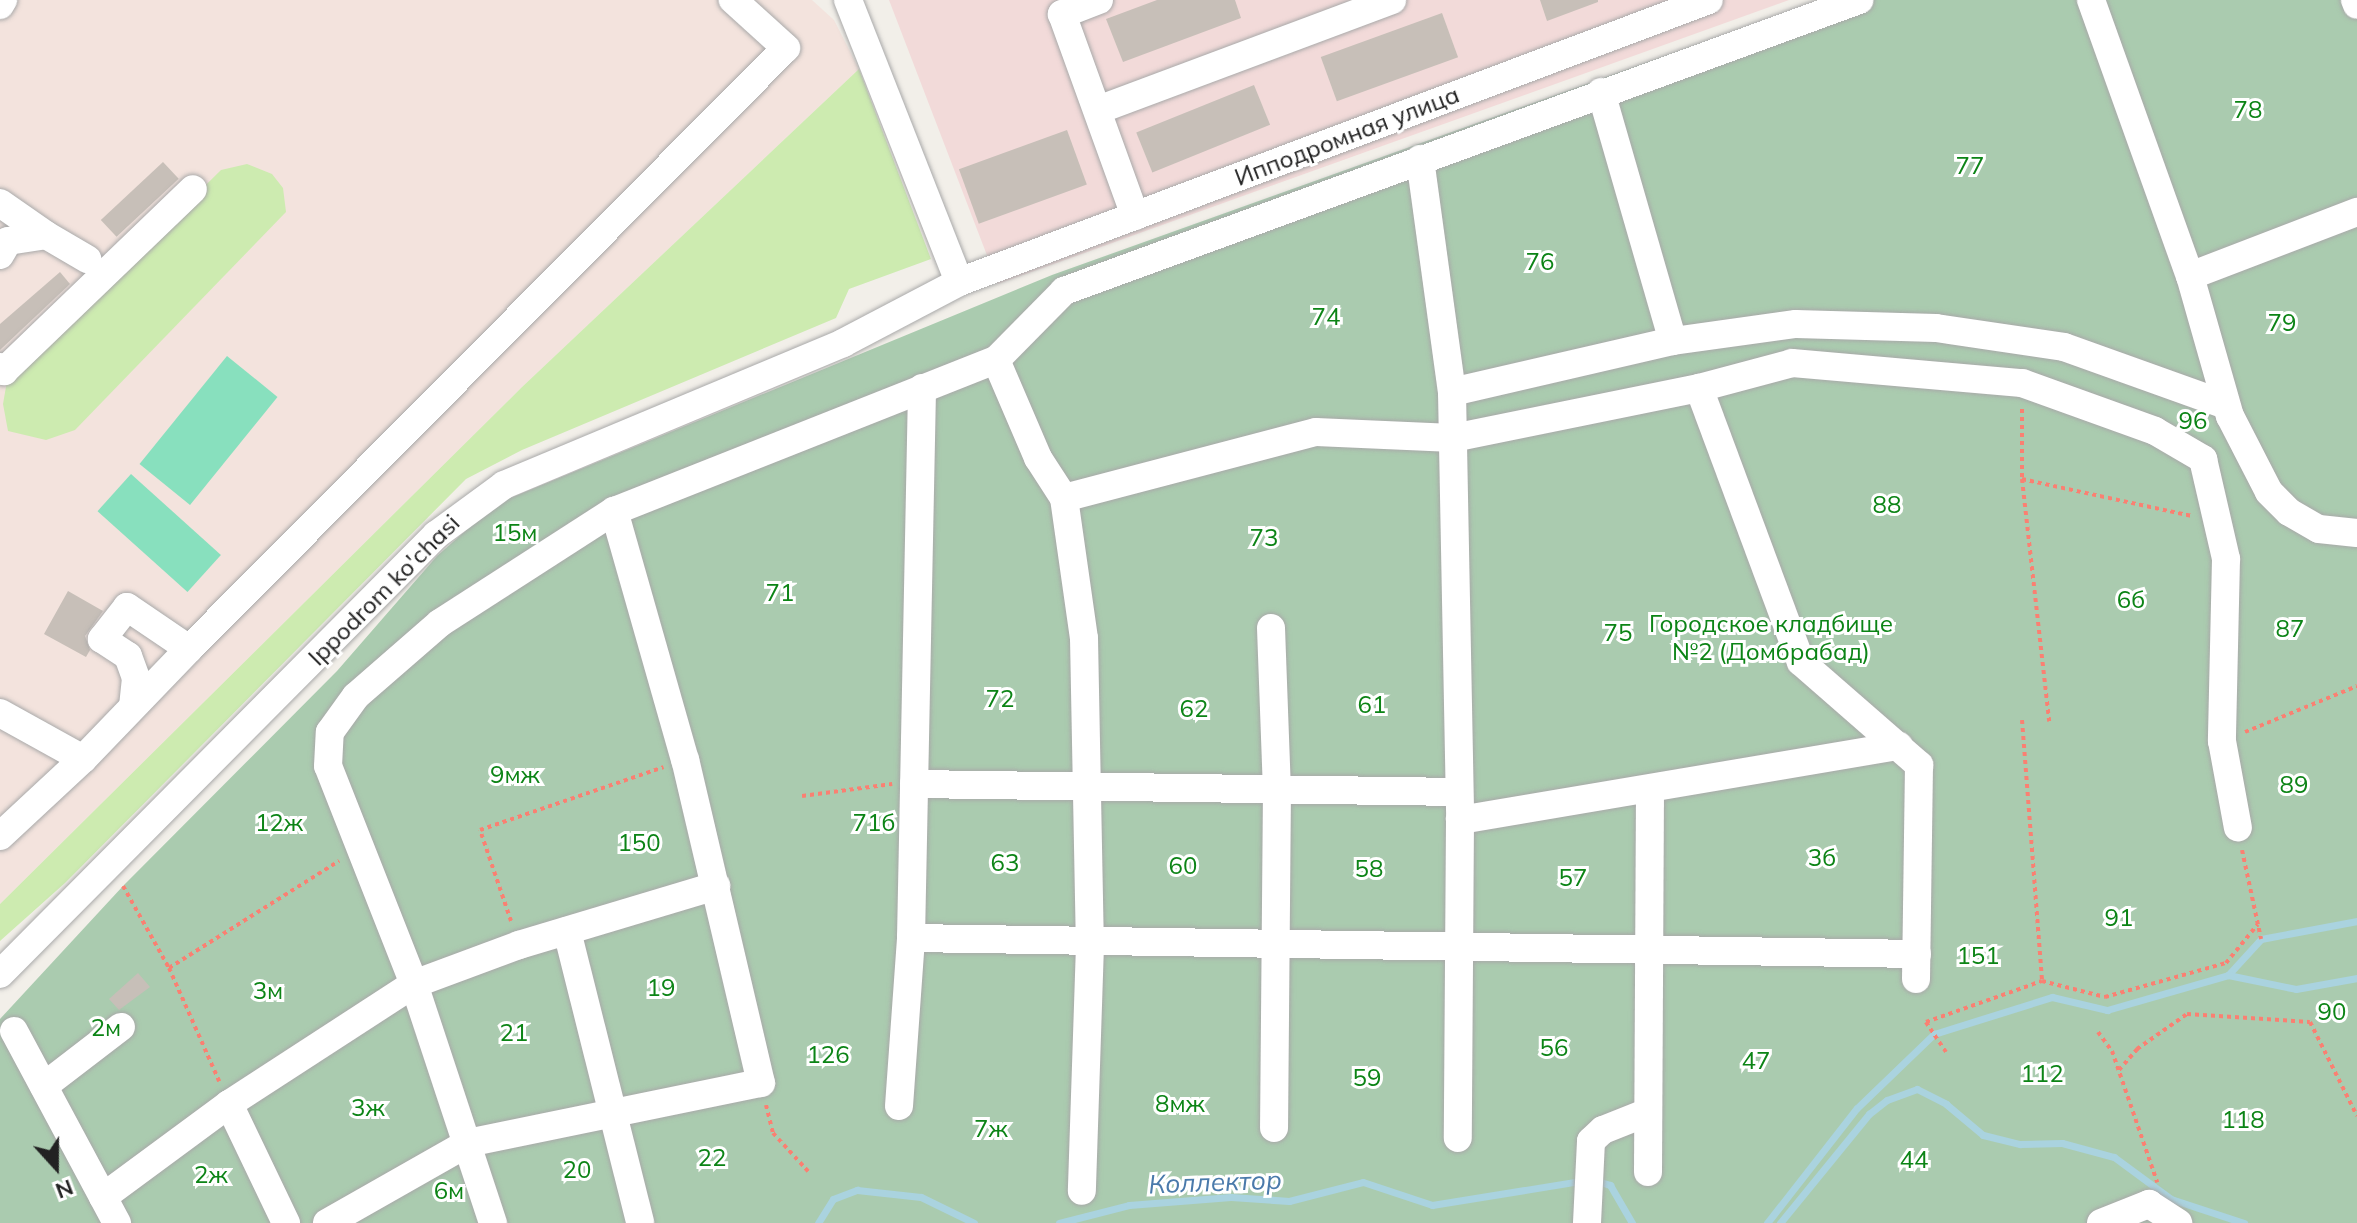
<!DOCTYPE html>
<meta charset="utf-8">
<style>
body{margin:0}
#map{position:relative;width:2357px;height:1223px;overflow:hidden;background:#f2efe9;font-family:Mulish,sans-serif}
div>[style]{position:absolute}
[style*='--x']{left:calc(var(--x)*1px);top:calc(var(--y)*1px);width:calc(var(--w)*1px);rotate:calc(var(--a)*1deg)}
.commercial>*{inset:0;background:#f2dad9}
.military>*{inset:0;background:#f3e3dd}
.grass>*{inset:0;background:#cdebb0}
.cemetery>*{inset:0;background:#aacbaf}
.pitch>*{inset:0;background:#88e0be;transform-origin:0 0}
.stream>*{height:7px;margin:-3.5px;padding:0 3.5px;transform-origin:3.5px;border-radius:3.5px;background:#aad3df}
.building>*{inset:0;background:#c7bfb8;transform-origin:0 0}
.path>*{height:4px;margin-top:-2px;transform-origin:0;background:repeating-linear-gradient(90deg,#fa8072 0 4px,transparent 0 8px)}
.roads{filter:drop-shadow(0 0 2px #a9a9a9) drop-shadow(0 0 2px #a9a9a9)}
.minor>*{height:28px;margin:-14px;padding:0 14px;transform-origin:14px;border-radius:14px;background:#fff}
span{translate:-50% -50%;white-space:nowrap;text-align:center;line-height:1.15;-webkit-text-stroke:6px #fff;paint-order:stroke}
.park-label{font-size:24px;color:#0c8416}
.street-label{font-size:24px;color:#222}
.water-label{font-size:26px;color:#4a7aab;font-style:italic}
.north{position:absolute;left:16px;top:1127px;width:80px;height:80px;-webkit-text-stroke:6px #fff;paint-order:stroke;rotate:159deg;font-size:22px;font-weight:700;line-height:32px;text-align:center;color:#222}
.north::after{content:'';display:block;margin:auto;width:28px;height:36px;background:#222;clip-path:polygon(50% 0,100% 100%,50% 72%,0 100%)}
</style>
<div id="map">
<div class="commercial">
<div style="clip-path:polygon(889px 0,1789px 0,998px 284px)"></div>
</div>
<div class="military">
<div style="clip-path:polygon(0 0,812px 0,834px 20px,859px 69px,521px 388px,0 904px)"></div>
</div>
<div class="grass">
<div style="clip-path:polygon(859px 69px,931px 259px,849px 289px,836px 318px,522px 450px,466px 479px,65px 883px,0 941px,0 904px,521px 388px)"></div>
<div style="clip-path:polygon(247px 164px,272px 174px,283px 188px,286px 212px,75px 430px,46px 440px,8px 431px,3px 404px,7px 381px,221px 170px)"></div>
</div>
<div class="cemetery">
<div style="clip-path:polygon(1821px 0,2357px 0,2357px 1223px,0 1223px,0 1019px,123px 886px,337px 671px,437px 556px,496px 504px,1052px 275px)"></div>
</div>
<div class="pitch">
<div style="left:227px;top:356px;width:65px;height:139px;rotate:39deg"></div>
<div style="left:131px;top:474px;width:121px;height:50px;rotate:42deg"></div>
</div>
<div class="stream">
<div style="--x:2228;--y:975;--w:49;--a:-47.5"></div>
<div style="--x:2261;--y:939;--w:98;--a:-10.6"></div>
<div style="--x:1597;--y:1181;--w:14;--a:17"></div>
<div style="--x:1610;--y:1185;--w:44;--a:59.9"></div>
<div style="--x:818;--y:1223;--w:28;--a:-58"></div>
<div style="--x:833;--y:1199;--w:26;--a:-21"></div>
<div style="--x:857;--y:1190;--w:64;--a:6.2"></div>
<div style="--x:921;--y:1197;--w:59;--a:26.1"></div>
<div style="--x:1059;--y:1223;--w:72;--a:-14.4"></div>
<div style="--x:1129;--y:1205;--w:102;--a:-4.5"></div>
<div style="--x:1231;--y:1197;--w:58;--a:3.9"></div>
<div style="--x:1289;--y:1201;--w:76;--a:-14.4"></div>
<div style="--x:1363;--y:1182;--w:73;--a:18.4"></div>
<div style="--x:1432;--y:1205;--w:151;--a:-9.2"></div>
<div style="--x:1767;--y:1223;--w:146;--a:-52"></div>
<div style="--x:1857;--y:1108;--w:107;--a:-43.9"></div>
<div style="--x:1934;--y:1034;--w:124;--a:-17.4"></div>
<div style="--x:2052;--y:997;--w:57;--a:13.3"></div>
<div style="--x:2107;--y:1010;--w:126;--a:-16.1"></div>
<div style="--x:2228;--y:975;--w:69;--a:11.6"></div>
<div style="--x:2296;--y:989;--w:62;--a:-10.2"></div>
<div style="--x:1780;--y:1223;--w:141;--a:-50.8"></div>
<div style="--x:1869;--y:1114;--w:23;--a:-38"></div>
<div style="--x:1887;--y:1100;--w:32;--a:-20"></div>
<div style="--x:1917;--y:1089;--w:33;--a:27"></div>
<div style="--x:1946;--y:1104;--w:48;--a:40"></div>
<div style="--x:1983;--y:1135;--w:38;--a:14"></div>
<div style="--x:2020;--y:1144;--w:42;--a:-1.4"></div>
<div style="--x:2062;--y:1143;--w:54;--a:15.1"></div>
<div style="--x:2114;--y:1157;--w:71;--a:36.4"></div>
<div style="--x:2171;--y:1199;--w:77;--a:18.2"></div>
</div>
<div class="building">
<div style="clip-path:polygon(1157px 0,1235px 0,1241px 18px,1123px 62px,1106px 19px)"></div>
<div style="clip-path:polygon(1540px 0,1598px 0,1598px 2px,1547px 21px)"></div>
<div style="left:1442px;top:13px;width:47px;height:129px;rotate:70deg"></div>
<div style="left:1254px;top:85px;width:43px;height:127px;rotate:68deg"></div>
<div style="left:1067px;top:130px;width:58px;height:115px;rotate:70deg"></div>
<div style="left:163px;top:162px;width:23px;height:85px;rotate:47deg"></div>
<div style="clip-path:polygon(60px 272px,70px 284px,0 350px,0 324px)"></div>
<div style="clip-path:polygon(68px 591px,103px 611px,85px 636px,90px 650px,86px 657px,44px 634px)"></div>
<div style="clip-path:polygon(138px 973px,150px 987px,119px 1010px,109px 999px)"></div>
</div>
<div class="path">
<div style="--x:2022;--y:409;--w:70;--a:90"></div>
<div style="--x:2022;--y:479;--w:244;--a:83.6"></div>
<div style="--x:2022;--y:479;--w:174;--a:12.3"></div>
<div style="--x:2022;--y:720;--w:262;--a:85.6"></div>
<div style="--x:2245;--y:732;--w:121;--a:-22.3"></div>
<div style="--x:802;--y:796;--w:91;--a:-7.6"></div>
<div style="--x:2242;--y:850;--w:91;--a:77.9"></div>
<div style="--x:123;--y:886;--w:94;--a:60.7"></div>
<div style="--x:169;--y:968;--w:124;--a:66.1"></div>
<div style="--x:511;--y:921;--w:96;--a:-108.8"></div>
<div style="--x:480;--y:830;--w:194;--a:-18.9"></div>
<div style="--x:169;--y:968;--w:201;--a:-32.2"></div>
<div style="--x:2098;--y:1032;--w:24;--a:54"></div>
<div style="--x:2112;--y:1051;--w:139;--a:71"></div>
<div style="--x:1946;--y:1052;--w:36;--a:-124"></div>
<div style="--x:1926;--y:1022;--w:123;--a:-19.5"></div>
<div style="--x:2042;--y:981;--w:65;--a:14.3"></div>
<div style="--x:2105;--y:997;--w:126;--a:-15.7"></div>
<div style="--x:2226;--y:963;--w:50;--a:-50.6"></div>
<div style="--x:2119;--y:1070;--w:28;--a:-49"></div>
<div style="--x:2137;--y:1049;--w:61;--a:-35"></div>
<div style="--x:2187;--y:1014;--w:123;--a:3.7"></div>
<div style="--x:2310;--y:1022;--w:105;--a:63.4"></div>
<div style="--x:766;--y:1105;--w:29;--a:76"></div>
<div style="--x:773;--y:1133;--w:52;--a:47.4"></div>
</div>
<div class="roads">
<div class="minor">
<div style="--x:848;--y:0;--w:303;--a:68.5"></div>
<div style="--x:1099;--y:0;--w:40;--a:159"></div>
<div style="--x:1062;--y:14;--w:215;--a:70.1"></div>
<div style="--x:2091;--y:0;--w:293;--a:70.3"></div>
<div style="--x:2190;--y:276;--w:146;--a:74.1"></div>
<div style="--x:2230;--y:416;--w:85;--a:62.8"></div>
<div style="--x:2269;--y:492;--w:28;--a:45"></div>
<div style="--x:2289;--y:512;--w:34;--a:30"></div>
<div style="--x:2319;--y:529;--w:38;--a:6"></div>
<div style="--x:2355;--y:0;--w:5;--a:68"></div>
<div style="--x:0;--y:5;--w:6;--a:-59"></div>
<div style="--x:1601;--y:92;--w:259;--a:73.9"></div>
<div style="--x:1098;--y:110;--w:314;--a:-20.5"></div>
<div style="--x:1420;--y:159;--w:235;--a:82.2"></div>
<div style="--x:1452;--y:392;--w:428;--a:88.9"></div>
<div style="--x:1460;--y:820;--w:318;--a:90.4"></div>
<div style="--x:0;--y:203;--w:56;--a:34.8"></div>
<div style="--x:0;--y:255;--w:16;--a:-60"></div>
<div style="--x:8;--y:241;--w:38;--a:-9"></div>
<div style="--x:46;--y:235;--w:48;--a:30.3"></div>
<div style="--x:2190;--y:276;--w:179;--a:-21"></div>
<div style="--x:996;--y:360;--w:107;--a:66.8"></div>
<div style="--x:1038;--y:458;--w:48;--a:57"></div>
<div style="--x:1064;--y:498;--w:141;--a:81.9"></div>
<div style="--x:1084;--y:638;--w:307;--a:88.9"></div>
<div style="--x:1090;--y:945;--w:246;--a:91.9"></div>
<div style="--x:0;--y:367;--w:6;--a:45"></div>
<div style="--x:4;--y:371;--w:262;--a:-43.9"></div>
<div style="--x:1699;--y:388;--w:292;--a:69.6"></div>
<div style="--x:1801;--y:662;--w:157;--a:41.1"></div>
<div style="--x:1919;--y:765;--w:214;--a:90.8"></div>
<div style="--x:1452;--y:392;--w:227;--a:-13"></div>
<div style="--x:1673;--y:341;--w:124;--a:-7.9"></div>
<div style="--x:1796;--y:324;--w:140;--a:1.6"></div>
<div style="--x:1936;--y:328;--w:129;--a:8.4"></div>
<div style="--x:2064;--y:347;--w:172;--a:19.7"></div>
<div style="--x:1064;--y:498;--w:260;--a:-14.7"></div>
<div style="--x:1316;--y:432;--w:137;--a:2.5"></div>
<div style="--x:1453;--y:438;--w:251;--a:-11.5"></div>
<div style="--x:1699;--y:388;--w:96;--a:-15"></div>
<div style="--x:1792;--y:363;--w:231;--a:5"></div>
<div style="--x:2022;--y:383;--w:141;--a:19.8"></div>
<div style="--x:2155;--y:431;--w:56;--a:30.3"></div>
<div style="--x:2203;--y:459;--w:103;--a:77"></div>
<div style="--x:2226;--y:559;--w:182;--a:91.3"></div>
<div style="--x:2222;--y:741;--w:88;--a:79.6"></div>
<div style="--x:1271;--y:628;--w:160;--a:87.9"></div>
<div style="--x:1277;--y:788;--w:340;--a:90.5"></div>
<div style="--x:189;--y:649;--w:847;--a:-45.19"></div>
<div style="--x:786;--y:48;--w:72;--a:-137.8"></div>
<div style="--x:0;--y:713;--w:95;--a:29"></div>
<div style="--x:83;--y:759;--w:113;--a:137.1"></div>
<div style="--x:83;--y:759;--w:153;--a:-46.1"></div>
<div style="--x:189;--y:649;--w:75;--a:-145.9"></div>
<div style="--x:127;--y:607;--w:41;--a:128"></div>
<div style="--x:102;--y:639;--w:31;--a:33"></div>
<div style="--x:128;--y:656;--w:23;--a:70"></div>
<div style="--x:136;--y:678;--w:28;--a:96"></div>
<div style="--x:914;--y:784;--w:545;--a:0.84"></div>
<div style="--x:1460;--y:820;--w:445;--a:-9.6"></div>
<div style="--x:567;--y:931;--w:300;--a:75.9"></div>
<div style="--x:911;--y:938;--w:1006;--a:0.91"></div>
<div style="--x:0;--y:974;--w:619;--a:-45.2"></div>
<div style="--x:436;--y:535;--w:84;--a:-36.3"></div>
<div style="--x:504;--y:485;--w:368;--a:-22.7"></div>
<div style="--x:843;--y:343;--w:131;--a:-27.7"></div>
<div style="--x:959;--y:282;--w:801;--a:-20.61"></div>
<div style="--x:14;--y:1031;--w:218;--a:61.8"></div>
<div style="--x:44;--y:1086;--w:97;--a:-37.5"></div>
<div style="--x:229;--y:1104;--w:132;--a:64.4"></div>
<div style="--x:899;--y:1106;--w:168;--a:-85.9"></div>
<div style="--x:911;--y:938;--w:550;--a:-88.85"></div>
<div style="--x:1648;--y:1172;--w:381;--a:-89.7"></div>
<div style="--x:103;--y:1197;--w:157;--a:-36.4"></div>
<div style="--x:229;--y:1104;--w:221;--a:-33"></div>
<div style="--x:414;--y:984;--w:112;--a:-20.4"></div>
<div style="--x:519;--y:945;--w:206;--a:-16.7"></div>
<div style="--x:327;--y:1223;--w:162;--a:-29.6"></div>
<div style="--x:468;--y:1143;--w:299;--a:-11.6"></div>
<div style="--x:761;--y:1083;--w:332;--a:-103.2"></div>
<div style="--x:685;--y:760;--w:259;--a:-105.9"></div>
<div style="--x:493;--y:1223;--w:252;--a:-108.3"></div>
<div style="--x:414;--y:984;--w:234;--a:-111.5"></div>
<div style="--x:328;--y:766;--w:34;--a:-87"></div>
<div style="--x:330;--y:732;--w:44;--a:-54.2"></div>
<div style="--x:356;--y:696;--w:111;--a:-41"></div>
<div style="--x:440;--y:623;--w:207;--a:-32.8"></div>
<div style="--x:614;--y:511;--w:411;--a:-21.6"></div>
<div style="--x:996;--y:360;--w:97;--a:-45.4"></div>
<div style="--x:1064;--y:291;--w:847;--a:-20.1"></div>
<div style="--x:1587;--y:1223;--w:82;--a:-87.2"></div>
<div style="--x:1591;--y:1141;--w:16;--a:-43"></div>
<div style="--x:1603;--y:1130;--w:48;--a:-21.8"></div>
<div style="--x:2101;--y:1223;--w:52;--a:-21.6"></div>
<div style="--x:2149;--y:1204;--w:35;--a:33"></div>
</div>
</div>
<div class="park-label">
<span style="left:2248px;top:110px">78</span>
<span style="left:1970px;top:166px">77</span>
<span style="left:1540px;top:262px">76</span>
<span style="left:1326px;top:317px">74</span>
<span style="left:2282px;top:323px">79</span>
<span style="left:2193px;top:421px">96</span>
<span style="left:1887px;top:505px">88</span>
<span style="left:515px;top:533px">15м</span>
<span style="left:1264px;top:538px">73</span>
<span style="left:780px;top:593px">71</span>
<span style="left:2131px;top:600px">6б</span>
<span style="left:1771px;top:638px">Городское кладбище<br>№2 (Домбрабад)</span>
<span style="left:2290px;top:629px">87</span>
<span style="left:1618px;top:633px">75</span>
<span style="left:1000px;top:699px">72</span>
<span style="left:1372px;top:705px">61</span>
<span style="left:1194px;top:709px">62</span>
<span style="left:515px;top:775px">9мж</span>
<span style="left:2294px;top:785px">89</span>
<span style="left:279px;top:823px">12ж</span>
<span style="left:874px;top:823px">71б</span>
<span style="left:639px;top:843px">150</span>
<span style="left:1822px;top:858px">3б</span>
<span style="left:1005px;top:863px">63</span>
<span style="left:1183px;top:866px">60</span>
<span style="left:1369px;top:869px">58</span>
<span style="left:1573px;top:878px">57</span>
<span style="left:2119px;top:918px">91</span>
<span style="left:1978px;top:956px">151</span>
<span style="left:661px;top:988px">19</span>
<span style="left:268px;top:991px">3м</span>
<span style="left:2332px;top:1012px">90</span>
<span style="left:106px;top:1028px">2м</span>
<span style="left:514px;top:1033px">21</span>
<span style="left:1554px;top:1048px">56</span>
<span style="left:828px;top:1055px">126</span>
<span style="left:1756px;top:1061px">47</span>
<span style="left:2042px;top:1074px">112</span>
<span style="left:1367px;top:1078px">59</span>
<span style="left:1180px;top:1104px">8мж</span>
<span style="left:368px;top:1108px">3ж</span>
<span style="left:2243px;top:1120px">118</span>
<span style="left:991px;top:1129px">7ж</span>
<span style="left:712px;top:1158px">22</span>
<span style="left:1914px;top:1160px">44</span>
<span style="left:577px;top:1170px">20</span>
<span style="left:211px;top:1175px">2ж</span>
<span style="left:449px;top:1191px">6м</span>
</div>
<div class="street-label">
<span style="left:1347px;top:136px;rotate:-21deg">Ипподромная улица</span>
<span style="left:384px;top:590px;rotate:-45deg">Ippodrom ko'chasi</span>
</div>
<div class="water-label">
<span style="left:1215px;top:1182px;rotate:-2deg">Коллектор</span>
</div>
<div class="north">N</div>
</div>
